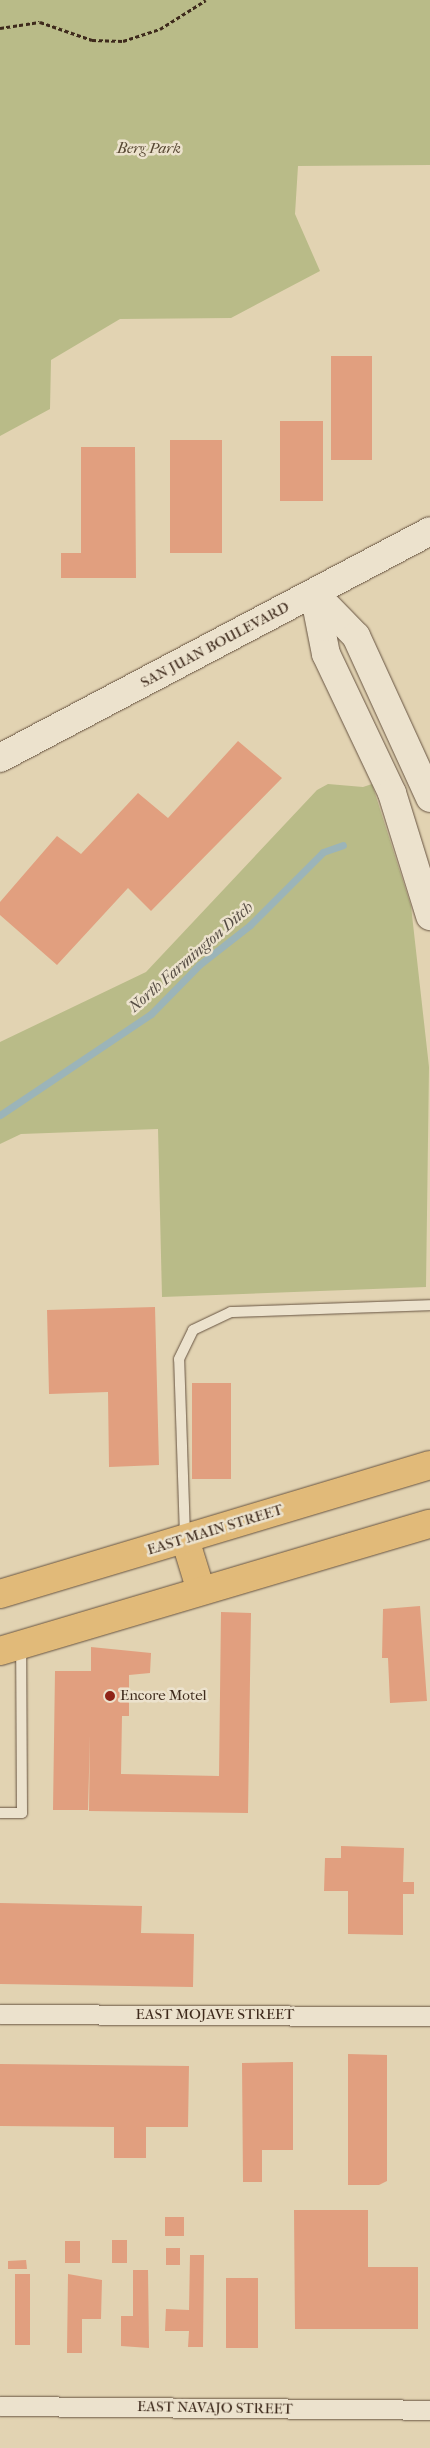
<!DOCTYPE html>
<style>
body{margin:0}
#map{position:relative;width:430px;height:2448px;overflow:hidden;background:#e2d3b2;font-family:"IM FELL French Canon",serif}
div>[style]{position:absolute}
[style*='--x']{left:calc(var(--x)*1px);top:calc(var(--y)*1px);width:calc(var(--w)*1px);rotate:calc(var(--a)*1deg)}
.green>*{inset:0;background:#b9bb88}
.stream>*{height:7px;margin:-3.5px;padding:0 3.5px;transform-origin:3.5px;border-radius:3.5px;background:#9bb4b9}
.building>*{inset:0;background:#e19f7f;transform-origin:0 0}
.path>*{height:3px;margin-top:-1.5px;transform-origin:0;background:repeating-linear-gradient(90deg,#3e2a1c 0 4px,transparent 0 6.5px)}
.roads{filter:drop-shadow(0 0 1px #675442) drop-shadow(0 0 1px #675442)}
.service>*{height:10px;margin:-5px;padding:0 5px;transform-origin:5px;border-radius:5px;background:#ece2cd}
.minor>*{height:19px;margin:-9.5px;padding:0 9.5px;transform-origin:9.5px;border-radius:9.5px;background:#ece2cd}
.secondary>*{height:28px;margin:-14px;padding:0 14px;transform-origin:14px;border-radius:14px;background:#ece2cd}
.primary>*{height:28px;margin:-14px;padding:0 14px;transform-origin:14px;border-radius:14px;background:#e1ba79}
.dots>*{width:14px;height:14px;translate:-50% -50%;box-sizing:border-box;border:2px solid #ece2cd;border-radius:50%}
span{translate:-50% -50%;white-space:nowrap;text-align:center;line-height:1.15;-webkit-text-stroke:5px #ece2cd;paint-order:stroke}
.park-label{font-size:15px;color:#574732;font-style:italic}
.street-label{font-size:15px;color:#3e2a1c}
.poi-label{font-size:15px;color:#3e2a1c}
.left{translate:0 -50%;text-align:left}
.water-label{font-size:16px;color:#554c43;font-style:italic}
</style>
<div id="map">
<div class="green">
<div style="clip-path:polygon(0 0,430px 0,430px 165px,298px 166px,295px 214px,320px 271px,231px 318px,120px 319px,51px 360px,50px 409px,0 436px)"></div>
<div style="clip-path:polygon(328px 784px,363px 787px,372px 784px,411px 906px,429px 1067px,426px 1287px,162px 1297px,158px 1129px,21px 1134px,0 1144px,0 1042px,146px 972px,317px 790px)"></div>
</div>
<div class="stream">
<div style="--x:0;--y:1115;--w:182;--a:-33.8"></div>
<div style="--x:151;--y:1014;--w:69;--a:-45.6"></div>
<div style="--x:199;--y:965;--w:65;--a:-38.1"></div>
<div style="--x:250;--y:925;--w:103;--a:-45"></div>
<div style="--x:323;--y:852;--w:21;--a:-19"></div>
</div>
<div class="building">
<div style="left:331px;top:356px;width:41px;height:104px"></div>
<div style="left:280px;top:421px;width:43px;height:80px"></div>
<div style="left:170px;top:440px;width:52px;height:113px"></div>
<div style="clip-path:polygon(81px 447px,135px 447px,136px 578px,61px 578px,61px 553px,81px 553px)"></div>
<div style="clip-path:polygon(238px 741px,282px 778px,151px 911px,128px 888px,57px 965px,0 915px,0 902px,57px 836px,81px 854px,138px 793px,168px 818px)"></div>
<div style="clip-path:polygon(155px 1307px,159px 1465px,109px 1467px,108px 1392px,49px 1394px,47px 1310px)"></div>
<div style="left:192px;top:1383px;width:39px;height:96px"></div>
<div style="clip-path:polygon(420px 1606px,427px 1701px,390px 1703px,388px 1658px,382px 1658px,383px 1609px)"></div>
<div style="clip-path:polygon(221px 1612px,251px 1613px,248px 1813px,89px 1811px,90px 1735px,88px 1810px,53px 1810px,55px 1671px,91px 1671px,91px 1647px,151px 1653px,150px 1673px,129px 1675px,129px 1716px,122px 1716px,121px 1774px,219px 1776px)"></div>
<div style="clip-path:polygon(341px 1846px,404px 1848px,403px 1882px,414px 1882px,414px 1894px,403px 1894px,403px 1935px,348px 1934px,348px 1891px,324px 1891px,325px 1858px,341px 1858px)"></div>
<div style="clip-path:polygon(0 1903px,142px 1906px,141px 1933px,194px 1934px,193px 1987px,0 1984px)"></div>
<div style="clip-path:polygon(348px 2054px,387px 2055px,387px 2181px,379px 2185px,348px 2185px)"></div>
<div style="clip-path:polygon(293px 2062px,293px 2150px,262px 2150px,262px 2182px,243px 2182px,242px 2063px)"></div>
<div style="clip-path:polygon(0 2064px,189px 2066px,188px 2127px,146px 2127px,146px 2158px,114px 2158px,114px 2127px,0 2126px)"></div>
<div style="clip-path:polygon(294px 2210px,368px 2210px,368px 2267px,418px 2267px,418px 2329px,295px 2329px)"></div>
<div style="left:165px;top:2217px;width:19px;height:19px"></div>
<div style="left:112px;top:2240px;width:15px;height:23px"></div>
<div style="left:65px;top:2241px;width:15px;height:22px"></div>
<div style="left:166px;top:2248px;width:14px;height:17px"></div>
<div style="clip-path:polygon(190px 2255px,204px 2255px,203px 2347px,188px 2347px,189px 2331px,165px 2331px,166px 2309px,189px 2310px)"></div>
<div style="clip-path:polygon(26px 2260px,27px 2269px,8px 2269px,8px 2261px)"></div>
<div style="clip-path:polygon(133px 2270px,148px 2270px,149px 2348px,121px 2346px,121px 2316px,133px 2316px)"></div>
<div style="left:15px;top:2274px;width:15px;height:71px"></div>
<div style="clip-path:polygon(68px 2274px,102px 2280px,101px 2319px,82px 2319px,82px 2353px,67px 2353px)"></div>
<div style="left:226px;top:2278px;width:32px;height:70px"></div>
</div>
<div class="path">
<div style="--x:0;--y:28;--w:40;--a:-8.5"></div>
<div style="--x:40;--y:22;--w:55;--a:19.1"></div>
<div style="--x:92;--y:40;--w:31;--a:2"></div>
<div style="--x:123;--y:41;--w:39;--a:-18"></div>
<div style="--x:160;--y:29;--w:54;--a:-32.2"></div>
</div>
<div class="roads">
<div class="service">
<div style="--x:185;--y:1536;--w:177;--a:-91.9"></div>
<div style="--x:179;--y:1359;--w:32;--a:-64"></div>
<div style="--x:193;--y:1330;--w:42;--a:-25.3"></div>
<div style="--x:231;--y:1312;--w:199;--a:-2"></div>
<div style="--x:0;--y:1813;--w:22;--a:0"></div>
<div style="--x:22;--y:1813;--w:166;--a:-90.3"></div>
</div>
<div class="minor">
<div style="--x:0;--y:2014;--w:430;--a:0.3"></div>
<div style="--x:0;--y:2406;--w:430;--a:0.5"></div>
</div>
<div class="secondary">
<div style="--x:314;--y:593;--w:62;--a:78.9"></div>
<div style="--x:326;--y:654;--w:154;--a:64.6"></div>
<div style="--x:392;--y:793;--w:129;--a:72.8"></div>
<div style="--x:314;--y:593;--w:60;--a:45.7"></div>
<div style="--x:356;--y:636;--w:178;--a:65.4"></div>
<div style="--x:0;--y:758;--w:486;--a:-27.8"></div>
</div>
<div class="primary">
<div style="--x:185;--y:1539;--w:54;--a:72.9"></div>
<div style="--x:0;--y:1594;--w:449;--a:-16.7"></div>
<div style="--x:0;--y:1651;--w:448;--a:-16.5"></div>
</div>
</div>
<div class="dots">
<div style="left:110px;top:1696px;background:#8f2418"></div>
</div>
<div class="park-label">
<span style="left:149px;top:149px">Berg Park</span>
</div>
<div class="street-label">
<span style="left:215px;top:645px;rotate:-28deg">SAN JUAN BOULEVARD</span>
<span style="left:215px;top:1530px;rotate:-17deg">EAST MAIN STREET</span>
<span style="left:215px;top:2015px">EAST MOJAVE STREET</span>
<span style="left:215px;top:2408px;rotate:1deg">EAST NAVAJO STREET</span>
</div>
<div class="poi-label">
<span class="left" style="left:120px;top:1696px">Encore Motel</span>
</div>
<div class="water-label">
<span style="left:191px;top:957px;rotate:-41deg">North Farmington Ditch</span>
</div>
</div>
